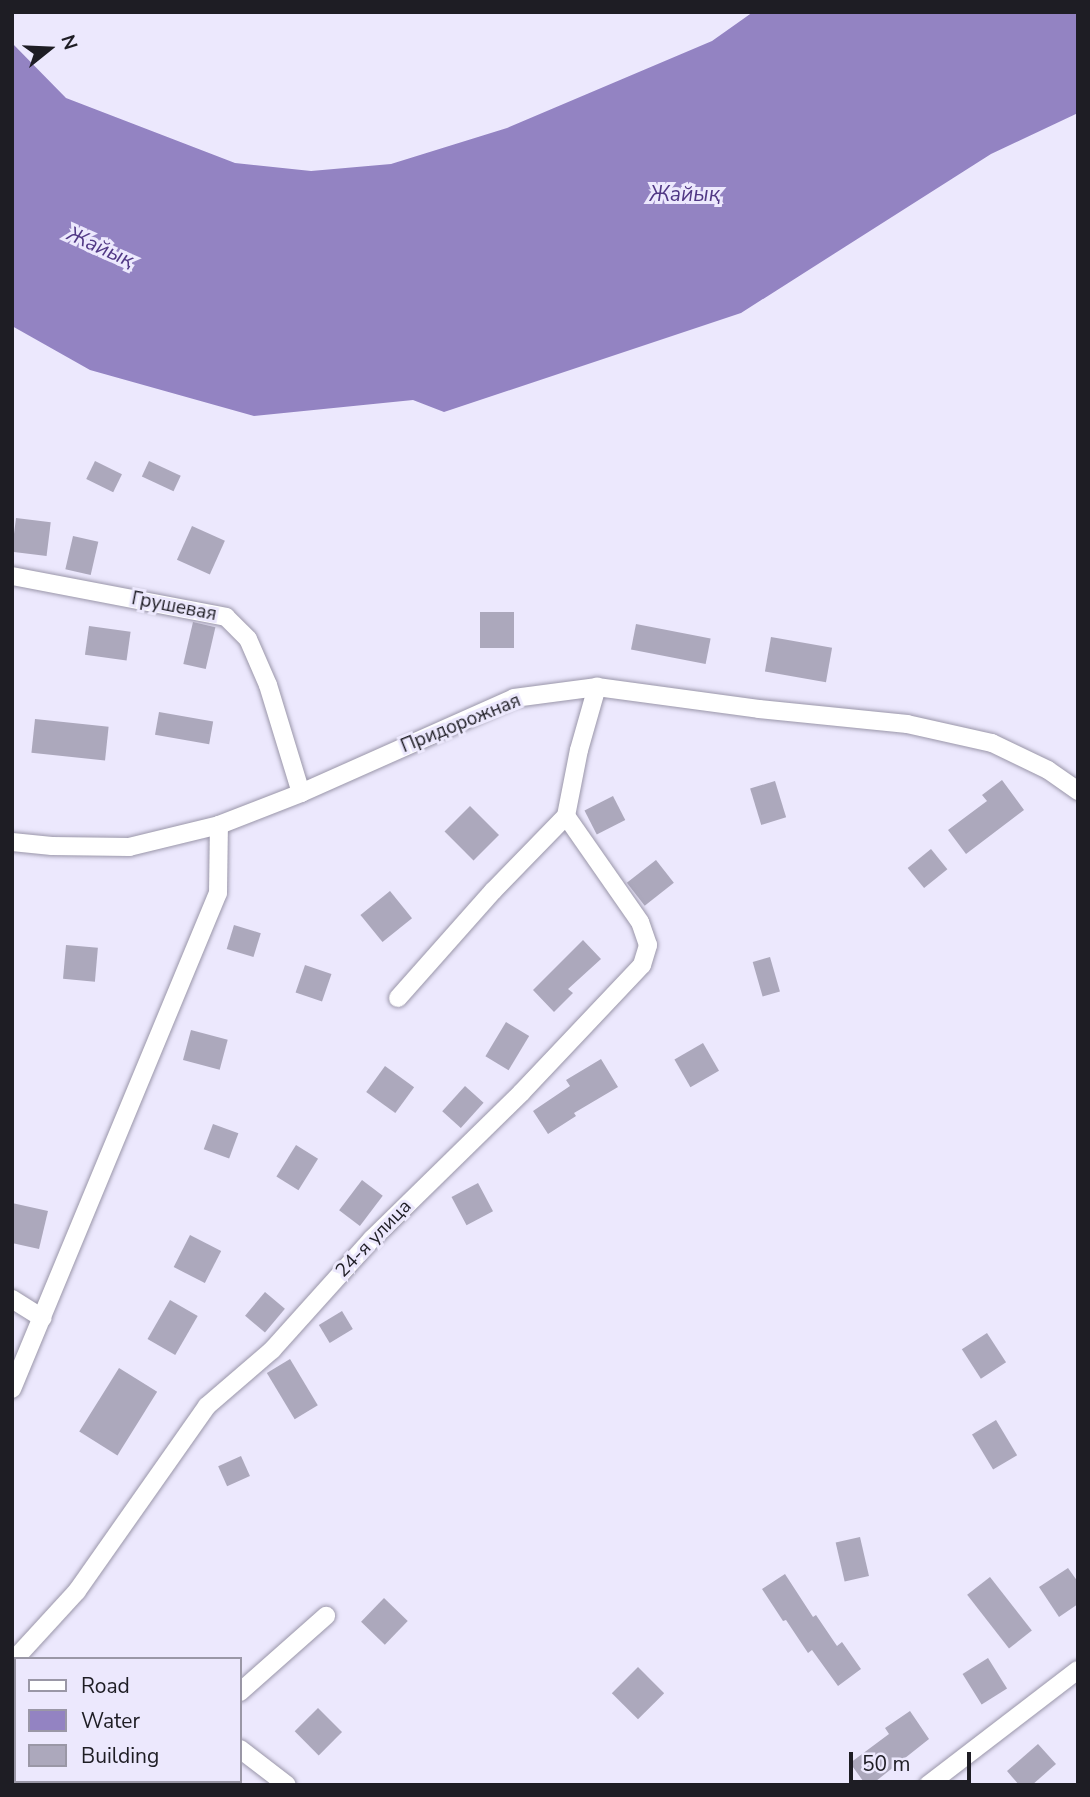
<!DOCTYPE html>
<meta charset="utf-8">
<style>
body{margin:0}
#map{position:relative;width:1090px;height:1797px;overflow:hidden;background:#ece8fd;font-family:"Nunito Sans",sans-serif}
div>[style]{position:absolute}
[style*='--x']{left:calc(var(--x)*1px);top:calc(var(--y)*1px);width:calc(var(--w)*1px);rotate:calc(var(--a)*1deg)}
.water>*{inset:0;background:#9383c2}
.building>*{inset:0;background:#aca8bc;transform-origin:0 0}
.roads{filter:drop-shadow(0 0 2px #9a96a9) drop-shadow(0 0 2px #9a96a9)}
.minor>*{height:18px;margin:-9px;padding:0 9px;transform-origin:9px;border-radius:9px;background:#fff}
span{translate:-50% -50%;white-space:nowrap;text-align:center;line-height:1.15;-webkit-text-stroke:6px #ece8fd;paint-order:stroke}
.street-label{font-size:19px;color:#1e1d24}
.water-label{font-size:21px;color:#513885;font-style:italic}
.frame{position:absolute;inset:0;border:14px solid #1e1d24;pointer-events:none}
.legend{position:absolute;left:14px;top:1657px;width:228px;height:126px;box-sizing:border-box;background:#ece8fd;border:2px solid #9a97a6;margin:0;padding:9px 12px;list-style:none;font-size:21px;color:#1e1d24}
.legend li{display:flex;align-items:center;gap:14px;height:35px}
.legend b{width:35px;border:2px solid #9a97a6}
.north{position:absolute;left:14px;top:14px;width:70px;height:70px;-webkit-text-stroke:5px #ece8fd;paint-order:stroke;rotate:72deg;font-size:19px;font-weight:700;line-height:28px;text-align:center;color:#1e1d24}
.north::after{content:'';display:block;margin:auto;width:24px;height:32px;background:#1e1d24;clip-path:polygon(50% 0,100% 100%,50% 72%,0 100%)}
.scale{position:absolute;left:849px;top:1752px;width:122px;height:32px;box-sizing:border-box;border:4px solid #1e1d24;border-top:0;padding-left:9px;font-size:21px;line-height:24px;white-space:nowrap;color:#1e1d24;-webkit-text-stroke:5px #ece8fd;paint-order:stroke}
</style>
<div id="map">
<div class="water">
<div style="clip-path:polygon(753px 12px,1078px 12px,1078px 113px,991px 154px,741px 313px,444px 412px,413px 400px,254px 416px,90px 370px,12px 326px,12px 43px,66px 98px,235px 163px,311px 171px,391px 164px,507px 128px,712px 41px)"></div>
</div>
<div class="building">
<div style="left:95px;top:461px;width:30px;height:20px;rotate:26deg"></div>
<div style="left:149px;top:461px;width:35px;height:17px;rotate:25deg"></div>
<div style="left:16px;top:518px;width:35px;height:34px;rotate:7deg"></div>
<div style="left:192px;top:526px;width:36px;height:37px;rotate:24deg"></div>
<div style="left:73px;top:536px;width:26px;height:34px;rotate:13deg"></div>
<div style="left:480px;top:612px;width:34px;height:36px"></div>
<div style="left:193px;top:622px;width:23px;height:43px;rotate:13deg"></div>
<div style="left:636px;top:624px;width:76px;height:26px;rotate:11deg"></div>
<div style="left:89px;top:626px;width:42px;height:29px;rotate:8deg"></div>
<div style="left:771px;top:637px;width:62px;height:35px;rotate:10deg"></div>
<div style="left:159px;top:712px;width:55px;height:23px;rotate:10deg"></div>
<div style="left:35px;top:719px;width:74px;height:34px;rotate:6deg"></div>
<div style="clip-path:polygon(1002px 780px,1024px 810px,966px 854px,948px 830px,987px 801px,982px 795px)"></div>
<div style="left:775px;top:781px;width:38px;height:26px;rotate:73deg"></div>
<div style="left:613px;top:796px;width:27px;height:32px;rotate:63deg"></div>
<div style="left:470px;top:806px;width:41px;height:36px;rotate:45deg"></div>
<div style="left:931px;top:849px;width:26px;height:30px;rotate:51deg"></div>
<div style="left:656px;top:860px;width:29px;height:37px;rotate:52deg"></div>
<div style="left:390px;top:891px;width:35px;height:38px;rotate:51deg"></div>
<div style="left:234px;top:925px;width:28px;height:25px;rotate:17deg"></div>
<div style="clip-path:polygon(583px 940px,601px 959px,568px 989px,573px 993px,554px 1012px,533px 990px)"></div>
<div style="left:66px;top:945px;width:32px;height:34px;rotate:5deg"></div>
<div style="left:770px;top:957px;width:36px;height:18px;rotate:74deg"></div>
<div style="left:305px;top:965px;width:28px;height:29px;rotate:19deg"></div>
<div style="left:506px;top:1022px;width:27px;height:40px;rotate:31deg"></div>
<div style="left:191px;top:1030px;width:38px;height:31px;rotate:15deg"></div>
<div style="left:703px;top:1043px;width:32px;height:33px;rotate:60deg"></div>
<div style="clip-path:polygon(601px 1059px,618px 1087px,574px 1113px,576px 1116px,548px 1134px,533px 1111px,570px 1086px,566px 1080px)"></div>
<div style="left:385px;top:1066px;width:36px;height:32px;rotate:36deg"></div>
<div style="left:465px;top:1086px;width:25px;height:34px;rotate:42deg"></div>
<div style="left:213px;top:1124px;width:27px;height:27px;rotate:20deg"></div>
<div style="left:296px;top:1145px;width:26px;height:37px;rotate:32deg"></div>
<div style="left:362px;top:1180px;width:26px;height:38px;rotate:37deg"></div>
<div style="left:478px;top:1183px;width:32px;height:30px;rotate:62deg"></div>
<div style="clip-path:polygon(12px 1203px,48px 1211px,39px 1249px,12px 1243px)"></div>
<div style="left:190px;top:1235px;width:35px;height:36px;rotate:27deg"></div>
<div style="left:265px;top:1292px;width:26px;height:31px;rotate:40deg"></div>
<div style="left:170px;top:1300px;width:32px;height:45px;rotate:30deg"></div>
<div style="left:342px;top:1311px;width:21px;height:27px;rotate:59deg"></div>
<div style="left:987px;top:1333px;width:35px;height:30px;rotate:57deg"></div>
<div style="left:290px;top:1359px;width:54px;height:27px;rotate:59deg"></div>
<div style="left:119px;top:1368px;width:45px;height:75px;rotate:32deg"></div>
<div style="left:996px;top:1420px;width:41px;height:28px;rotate:59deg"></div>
<div style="left:241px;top:1456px;width:22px;height:25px;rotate:66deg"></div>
<div style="left:860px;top:1537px;width:40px;height:25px;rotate:77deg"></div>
<div style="clip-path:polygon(1068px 1568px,1078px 1582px,1078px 1604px,1059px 1617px,1039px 1587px)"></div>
<div style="clip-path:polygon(785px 1574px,813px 1617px,816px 1615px,837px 1646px,842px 1642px,861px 1669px,838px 1686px,812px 1650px,808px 1653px,786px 1620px,783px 1621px,762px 1589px)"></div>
<div style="left:990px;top:1577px;width:68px;height:29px;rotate:52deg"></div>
<div style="left:384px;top:1598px;width:33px;height:33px;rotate:44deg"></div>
<div style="left:988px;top:1658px;width:36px;height:30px;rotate:58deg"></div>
<div style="left:638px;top:1667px;width:37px;height:37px;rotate:45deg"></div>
<div style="left:318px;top:1708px;width:34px;height:33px;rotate:45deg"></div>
<div style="clip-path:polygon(910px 1711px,929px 1739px,871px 1785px,866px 1785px,850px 1763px,889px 1734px,885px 1728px)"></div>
<div style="clip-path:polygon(1038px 1744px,1056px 1764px,1032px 1785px,1019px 1785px,1007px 1771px)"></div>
</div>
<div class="roads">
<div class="minor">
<div style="--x:12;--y:576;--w:218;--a:10.8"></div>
<div style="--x:226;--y:617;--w:31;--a:45"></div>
<div style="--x:248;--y:639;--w:50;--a:66.5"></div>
<div style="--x:268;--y:685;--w:113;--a:73"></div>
<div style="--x:12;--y:842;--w:40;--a:5.7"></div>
<div style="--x:52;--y:846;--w:77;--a:0.7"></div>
<div style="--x:129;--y:847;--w:93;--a:-13.7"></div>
<div style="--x:219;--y:825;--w:88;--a:-21.3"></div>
<div style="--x:301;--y:793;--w:233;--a:-24"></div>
<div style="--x:514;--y:698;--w:84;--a:-7.5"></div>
<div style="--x:597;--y:687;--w:163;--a:7.7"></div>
<div style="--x:759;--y:709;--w:149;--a:5.8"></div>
<div style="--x:907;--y:724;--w:87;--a:12.6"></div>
<div style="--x:992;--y:743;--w:62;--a:25.7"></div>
<div style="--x:1048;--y:770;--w:37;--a:35"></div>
<div style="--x:398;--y:998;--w:143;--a:-48.4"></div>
<div style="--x:493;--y:891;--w:105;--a:-45.8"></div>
<div style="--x:566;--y:816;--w:67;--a:-78.9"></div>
<div style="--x:579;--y:750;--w:66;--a:-74.1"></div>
<div style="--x:12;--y:1299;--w:36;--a:32"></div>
<div style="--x:12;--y:1389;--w:537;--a:-67.45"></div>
<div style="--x:218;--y:893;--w:68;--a:-89.2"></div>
<div style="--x:12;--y:1662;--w:96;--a:-47.5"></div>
<div style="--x:77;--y:1591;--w:226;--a:-54.9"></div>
<div style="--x:207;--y:1406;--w:86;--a:-40.7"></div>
<div style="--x:272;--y:1350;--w:149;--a:-48"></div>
<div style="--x:372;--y:1239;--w:209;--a:-44.4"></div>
<div style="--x:521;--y:1093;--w:176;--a:-46.6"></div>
<div style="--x:642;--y:965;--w:21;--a:-73"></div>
<div style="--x:648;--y:945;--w:24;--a:-109"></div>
<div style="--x:640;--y:922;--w:129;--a:-124.9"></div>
<div style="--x:240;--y:1692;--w:115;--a:-41.5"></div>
<div style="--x:240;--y:1749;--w:59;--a:37.5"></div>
<div style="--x:928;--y:1785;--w:189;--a:-37.5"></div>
</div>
</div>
<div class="street-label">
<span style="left:174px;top:607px;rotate:11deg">Грушевая</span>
<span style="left:461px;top:724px;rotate:-22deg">Придорожная</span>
<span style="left:374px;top:1239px;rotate:-46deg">24-я улица</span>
</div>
<div class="water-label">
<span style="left:685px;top:194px">Жайық</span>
<span style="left:101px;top:247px;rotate:24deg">Жайық</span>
</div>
<div class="frame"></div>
<ul class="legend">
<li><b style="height:9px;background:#fff"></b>Road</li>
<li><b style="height:19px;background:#9383c2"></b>Water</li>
<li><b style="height:19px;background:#aca8bc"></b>Building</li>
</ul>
<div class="north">N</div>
<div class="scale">50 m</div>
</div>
